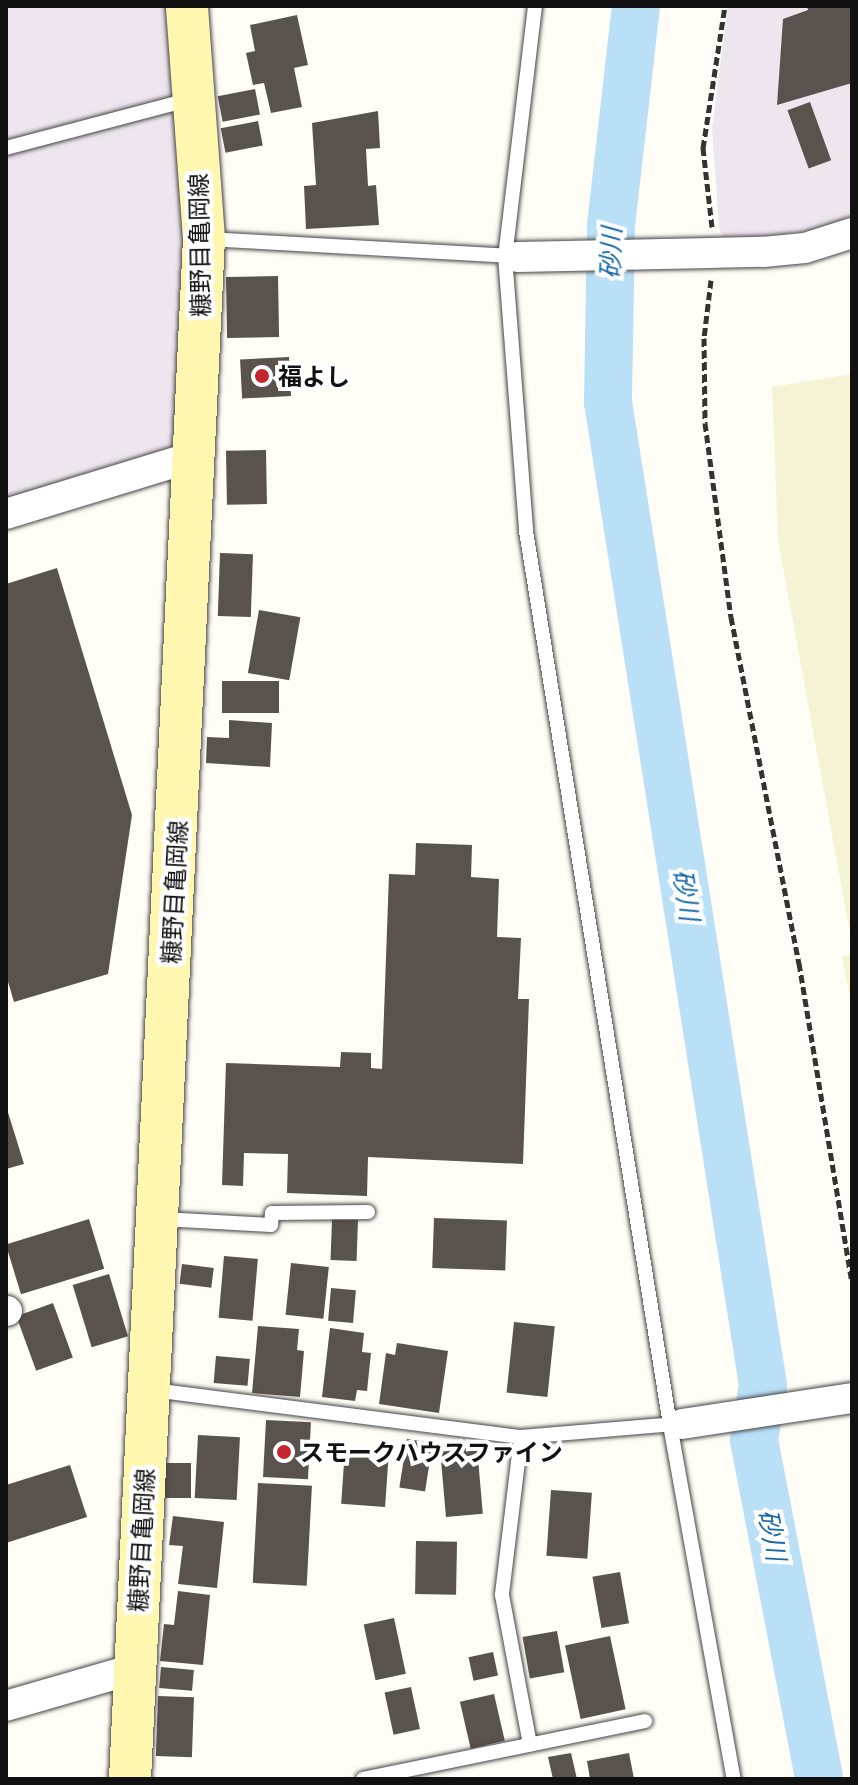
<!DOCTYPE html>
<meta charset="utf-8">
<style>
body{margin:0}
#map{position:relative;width:858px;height:1785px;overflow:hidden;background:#fffdf5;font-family:"Noto Serif","Noto Sans JP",serif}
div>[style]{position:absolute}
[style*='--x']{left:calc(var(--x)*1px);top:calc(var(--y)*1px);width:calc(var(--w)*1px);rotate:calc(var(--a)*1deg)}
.industrial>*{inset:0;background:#eee6ef}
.farmland>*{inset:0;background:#f6f3d4}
.river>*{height:48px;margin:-24px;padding:0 24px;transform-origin:24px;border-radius:24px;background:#b9e0f7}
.building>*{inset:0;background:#5a524d;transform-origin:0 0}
.path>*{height:5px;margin-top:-2.5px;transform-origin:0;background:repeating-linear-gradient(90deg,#333 0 8px,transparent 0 12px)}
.roads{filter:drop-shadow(0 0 2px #444) drop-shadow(0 0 2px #444)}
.lane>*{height:14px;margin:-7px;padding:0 7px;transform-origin:7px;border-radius:7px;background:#fff}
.street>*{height:30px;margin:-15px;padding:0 15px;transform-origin:15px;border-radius:15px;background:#fff}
.secondary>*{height:42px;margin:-21px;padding:0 21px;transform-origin:21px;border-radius:21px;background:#fff6b0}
.dots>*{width:22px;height:22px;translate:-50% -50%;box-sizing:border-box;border:4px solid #fff;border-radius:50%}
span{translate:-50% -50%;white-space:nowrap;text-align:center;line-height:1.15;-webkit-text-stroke:8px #fff;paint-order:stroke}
.street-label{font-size:24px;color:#111}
.poi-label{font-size:24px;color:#111;font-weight:700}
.left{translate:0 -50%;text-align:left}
.water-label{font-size:26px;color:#1768a6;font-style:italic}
.frame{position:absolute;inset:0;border:8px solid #111;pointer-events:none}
</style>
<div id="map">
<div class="industrial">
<div style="clip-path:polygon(6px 6px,187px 6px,196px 456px,6px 514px)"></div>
<div style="clip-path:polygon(728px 6px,852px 6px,852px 220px,816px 230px,725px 240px,719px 228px,712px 128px)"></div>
</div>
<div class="farmland">
<div style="clip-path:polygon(852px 374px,852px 944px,778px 540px,772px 387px)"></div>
<div style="clip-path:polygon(852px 955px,852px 1009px,842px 956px)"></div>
</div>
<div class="river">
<div style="--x:636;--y:6;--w:222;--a:96.5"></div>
<div style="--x:611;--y:227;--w:175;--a:91"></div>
<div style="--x:608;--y:402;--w:995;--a:81.04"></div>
<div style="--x:763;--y:1385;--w:56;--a:99.3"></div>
<div style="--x:754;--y:1440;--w:345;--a:79.1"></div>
</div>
<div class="building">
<div style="clip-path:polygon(807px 6px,852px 6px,852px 83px,777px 105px,783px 19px,808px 10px)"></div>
<div style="clip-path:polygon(297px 15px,308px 65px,294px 68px,302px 107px,271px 113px,264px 83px,253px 85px,246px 53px,255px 51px,250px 25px)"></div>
<div style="left:255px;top:89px;width:26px;height:38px;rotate:79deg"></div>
<div style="left:810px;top:102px;width:62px;height:24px;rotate:70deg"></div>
<div style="clip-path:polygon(378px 111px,380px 148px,366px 149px,368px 186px,376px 185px,379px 225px,306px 229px,304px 186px,316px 185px,312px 123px)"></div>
<div style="left:258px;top:121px;width:25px;height:38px;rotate:79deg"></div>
<div style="left:278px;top:276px;width:61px;height:52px;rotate:89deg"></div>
<div style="left:289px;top:357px;width:39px;height:49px;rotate:87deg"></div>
<div style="left:266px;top:450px;width:54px;height:40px;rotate:89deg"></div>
<div style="left:220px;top:553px;width:33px;height:63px;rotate:2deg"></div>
<div style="clip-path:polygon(57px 568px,132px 815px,108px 974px,14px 1002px,6px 975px,6px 584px)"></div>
<div style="left:259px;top:610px;width:42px;height:64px;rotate:10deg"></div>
<div style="left:279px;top:681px;width:32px;height:57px;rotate:90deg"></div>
<div style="clip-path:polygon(229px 720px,272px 723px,270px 767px,206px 763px,207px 737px,229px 738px)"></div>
<div style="clip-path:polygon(416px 843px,472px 845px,471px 877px,499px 879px,497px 937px,521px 938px,518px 999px,529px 999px,523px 1164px,368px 1157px,367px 1196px,287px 1193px,288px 1154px,244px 1153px,243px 1186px,222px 1185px,226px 1063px,340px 1067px,341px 1052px,371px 1053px,371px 1068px,382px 1069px,389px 874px,415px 875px)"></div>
<div style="clip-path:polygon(6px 1106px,24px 1164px,6px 1169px)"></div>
<div style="left:434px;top:1218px;width:73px;height:50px;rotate:2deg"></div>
<div style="left:89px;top:1219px;width:52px;height:87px;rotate:73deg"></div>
<div style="left:332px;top:1219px;width:26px;height:41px;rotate:2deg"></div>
<div style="left:224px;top:1256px;width:34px;height:62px;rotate:5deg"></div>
<div style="left:291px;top:1263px;width:38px;height:52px;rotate:6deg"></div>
<div style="left:182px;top:1264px;width:32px;height:20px;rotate:7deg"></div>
<div style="left:109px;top:1274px;width:65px;height:38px;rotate:73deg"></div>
<div style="left:331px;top:1288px;width:25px;height:33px;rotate:5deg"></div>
<div style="left:53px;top:1303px;width:58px;height:39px;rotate:70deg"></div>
<div style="left:514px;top:1322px;width:41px;height:71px;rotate:6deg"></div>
<div style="clip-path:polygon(258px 1326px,299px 1329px,297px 1350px,304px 1351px,300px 1397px,252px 1393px)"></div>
<div style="clip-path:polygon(330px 1328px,364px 1333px,362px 1352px,371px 1353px,367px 1391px,357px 1390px,355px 1401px,322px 1397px)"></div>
<div style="clip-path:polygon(397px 1343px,448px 1351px,439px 1413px,379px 1404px,386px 1353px,395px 1355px)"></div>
<div style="left:216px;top:1356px;width:34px;height:27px;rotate:5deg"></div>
<div style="left:266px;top:1420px;width:45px;height:57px;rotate:3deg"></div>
<div style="left:198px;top:1435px;width:42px;height:63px;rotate:3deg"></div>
<div style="left:407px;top:1439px;width:26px;height:49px;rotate:9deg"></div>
<div style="left:477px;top:1447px;width:67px;height:37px;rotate:85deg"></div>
<div style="left:345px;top:1449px;width:44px;height:55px;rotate:4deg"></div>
<div style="left:163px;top:1463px;width:28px;height:35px"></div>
<div style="clip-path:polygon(70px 1465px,87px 1517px,6px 1543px,6px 1485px)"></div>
<div style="left:258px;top:1483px;width:54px;height:100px;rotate:3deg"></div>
<div style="left:551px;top:1490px;width:41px;height:66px;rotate:4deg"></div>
<div style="clip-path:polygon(173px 1516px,224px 1522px,217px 1588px,178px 1584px,183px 1546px,169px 1545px)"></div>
<div style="left:416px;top:1541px;width:41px;height:53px;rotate:1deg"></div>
<div style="left:620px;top:1572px;width:52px;height:28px;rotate:80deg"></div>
<div style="clip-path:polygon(178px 1591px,210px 1595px,203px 1665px,160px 1661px,164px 1624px,174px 1625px)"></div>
<div style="left:394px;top:1618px;width:57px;height:31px;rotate:78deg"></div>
<div style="left:557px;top:1631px;width:42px;height:35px;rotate:80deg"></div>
<div style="left:610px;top:1636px;width:75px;height:46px;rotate:78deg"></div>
<div style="left:493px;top:1652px;width:24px;height:25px;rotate:78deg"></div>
<div style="left:161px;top:1667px;width:33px;height:21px;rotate:5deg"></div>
<div style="left:411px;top:1687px;width:43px;height:27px;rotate:78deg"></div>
<div style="left:494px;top:1694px;width:48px;height:35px;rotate:77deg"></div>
<div style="left:158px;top:1696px;width:36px;height:60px;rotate:2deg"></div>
<div style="clip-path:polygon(571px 1753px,577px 1779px,553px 1779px,548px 1757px)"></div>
<div style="clip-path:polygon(629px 1753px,634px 1779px,590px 1779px,587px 1761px)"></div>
</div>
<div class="path">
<div style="--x:712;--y:227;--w:80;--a:-96.5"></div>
<div style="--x:703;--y:148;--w:144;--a:-81.2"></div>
<div style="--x:711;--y:280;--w:58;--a:96.9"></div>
<div style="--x:704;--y:338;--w:85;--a:89.3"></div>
<div style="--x:705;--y:423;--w:196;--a:82.4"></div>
<div style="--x:731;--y:617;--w:353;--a:78.9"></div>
<div style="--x:799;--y:963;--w:323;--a:80.6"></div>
</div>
<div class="roads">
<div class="lane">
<div style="--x:535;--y:6;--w:252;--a:96.8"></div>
<div style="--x:505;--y:256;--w:276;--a:85.6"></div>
<div style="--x:526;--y:531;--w:906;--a:80.85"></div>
<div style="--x:670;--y:1425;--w:360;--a:79.8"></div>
<div style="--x:6;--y:148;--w:191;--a:-14.8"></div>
<div style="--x:207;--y:239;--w:306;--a:3.2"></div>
<div style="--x:162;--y:1219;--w:109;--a:3.2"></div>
<div style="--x:271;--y:1225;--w:12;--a:-85"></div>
<div style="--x:272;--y:1213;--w:96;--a:-0.6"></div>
<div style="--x:153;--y:1390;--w:371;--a:7.3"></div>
<div style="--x:521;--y:1437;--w:157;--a:-4.8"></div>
<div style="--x:521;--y:1437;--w:159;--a:96.9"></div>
<div style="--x:502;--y:1595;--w:152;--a:79.4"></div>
<div style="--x:363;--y:1779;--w:288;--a:-11.6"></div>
</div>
<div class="street">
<div style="--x:518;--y:257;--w:245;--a:-1.2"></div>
<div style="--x:763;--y:252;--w:42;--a:-5.4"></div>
<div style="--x:805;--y:248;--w:49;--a:-17.7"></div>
<div style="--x:6;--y:514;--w:199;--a:-17"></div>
<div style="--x:6;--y:1311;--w:1;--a:0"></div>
<div style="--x:682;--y:1424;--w:172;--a:-8.7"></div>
<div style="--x:6;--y:1706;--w:133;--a:-16.1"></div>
</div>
<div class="secondary">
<div style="--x:130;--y:1779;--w:1542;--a:-87.25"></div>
<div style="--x:204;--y:239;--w:234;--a:-94.2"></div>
</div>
</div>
<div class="dots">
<div style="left:262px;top:376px;background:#c4262e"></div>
<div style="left:284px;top:1452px;background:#c4262e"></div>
</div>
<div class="street-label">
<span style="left:199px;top:245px;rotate:-91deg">糠野目亀岡線</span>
<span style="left:174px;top:892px;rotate:-87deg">糠野目亀岡線</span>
<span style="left:141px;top:1540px;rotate:-87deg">糠野目亀岡線</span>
</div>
<div class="poi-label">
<span class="left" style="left:278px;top:376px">福よし</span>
<span class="left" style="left:300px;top:1452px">スモークハウスファイン</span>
</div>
<div class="water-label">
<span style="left:611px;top:253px;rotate:-88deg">砂川</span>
<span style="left:686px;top:895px;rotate:81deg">砂川</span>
<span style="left:772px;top:1535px;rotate:79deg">砂川</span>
</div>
<div class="frame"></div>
</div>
